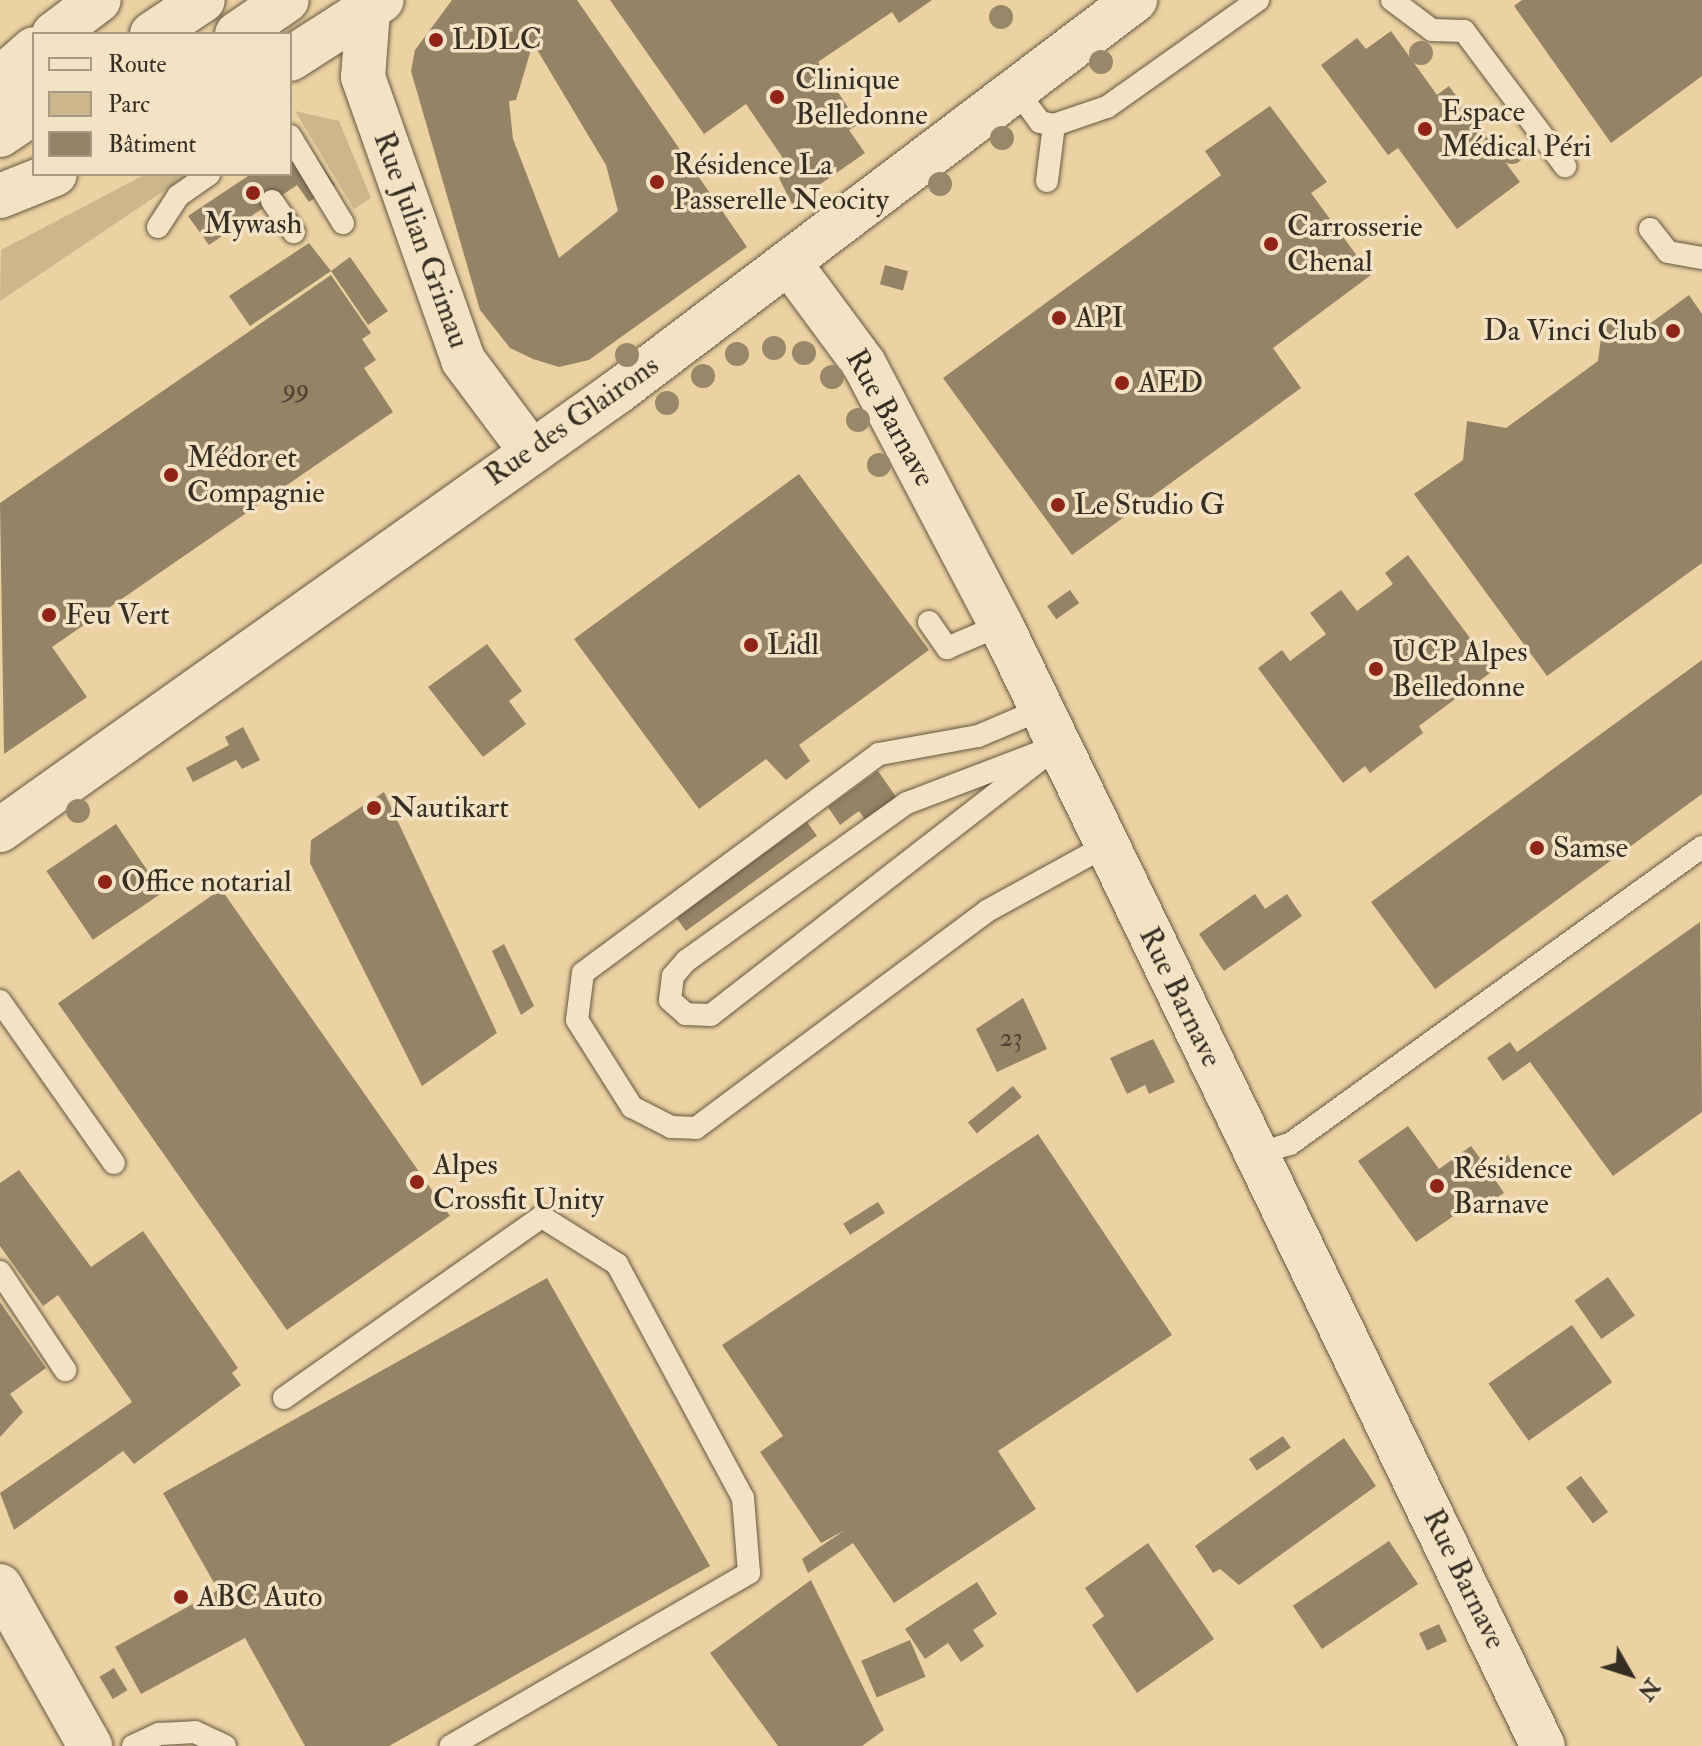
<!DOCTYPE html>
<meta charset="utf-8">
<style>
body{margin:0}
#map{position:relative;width:1702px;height:1746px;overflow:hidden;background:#ecd2a2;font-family:"IM FELL Double Pica",serif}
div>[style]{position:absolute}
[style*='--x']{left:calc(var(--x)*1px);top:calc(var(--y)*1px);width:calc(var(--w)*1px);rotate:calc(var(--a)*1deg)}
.green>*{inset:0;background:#cdb68c}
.building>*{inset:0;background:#958365;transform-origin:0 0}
.roads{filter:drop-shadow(0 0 2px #645743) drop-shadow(0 0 2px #645743)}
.service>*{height:22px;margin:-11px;padding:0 11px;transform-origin:11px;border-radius:11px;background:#f3e2c3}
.minor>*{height:44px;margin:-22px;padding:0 22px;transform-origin:22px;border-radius:22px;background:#f3e2c3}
.secondary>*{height:44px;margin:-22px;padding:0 22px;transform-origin:22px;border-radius:22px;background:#f3e2c3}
.trees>*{width:24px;height:24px;margin:-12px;border-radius:50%;background:#988768}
.dots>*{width:22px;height:22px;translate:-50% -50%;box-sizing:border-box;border:4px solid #f3e2c3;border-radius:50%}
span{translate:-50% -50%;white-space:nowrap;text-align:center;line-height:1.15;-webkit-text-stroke:7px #f3e2c3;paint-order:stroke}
.number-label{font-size:26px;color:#4e4334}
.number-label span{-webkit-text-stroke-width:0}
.poi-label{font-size:30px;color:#362e23}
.left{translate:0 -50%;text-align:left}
.right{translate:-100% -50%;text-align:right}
.street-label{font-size:30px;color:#362e23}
.legend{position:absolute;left:32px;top:32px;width:260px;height:144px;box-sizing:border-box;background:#f3e2c3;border:2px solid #a79a83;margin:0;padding:10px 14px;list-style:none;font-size:24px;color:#362e23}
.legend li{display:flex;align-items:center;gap:16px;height:40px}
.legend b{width:40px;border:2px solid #a79a83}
.north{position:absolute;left:1590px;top:1634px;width:80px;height:80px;-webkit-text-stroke:6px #f3e2c3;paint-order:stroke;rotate:129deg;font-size:22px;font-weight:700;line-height:32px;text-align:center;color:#362e23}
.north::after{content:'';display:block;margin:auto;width:28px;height:36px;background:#362e23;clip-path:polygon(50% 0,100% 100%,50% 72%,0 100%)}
</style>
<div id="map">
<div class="green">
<div style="clip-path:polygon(295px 111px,339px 121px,371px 198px,354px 209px)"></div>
<div style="clip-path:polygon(146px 174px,189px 174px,0 301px,1px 250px)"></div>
</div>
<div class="building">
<div style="clip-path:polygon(evenodd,452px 0,577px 0,747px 247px,589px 360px,559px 367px,533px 359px,510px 348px,480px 310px,411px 71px,415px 50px,452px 0,533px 43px,606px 165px,618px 211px,559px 258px,513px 139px,509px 101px,516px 100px,533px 43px)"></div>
<div style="clip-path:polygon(610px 0,932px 0,899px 23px,892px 12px,818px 62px,859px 124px,849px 130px,865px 153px,792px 204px,779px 178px,791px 170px,746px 104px,704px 134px)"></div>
<div style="clip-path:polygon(1522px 0,1702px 0,1702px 76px,1611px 143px,1514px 6px)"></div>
<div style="clip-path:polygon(1391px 31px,1437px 95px,1449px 86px,1520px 182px,1457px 229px,1398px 148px,1388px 155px,1321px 65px,1357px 38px,1366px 49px)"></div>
<div style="clip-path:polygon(1270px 106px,1327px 182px,1311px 193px,1371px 275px,1273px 348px,1301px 388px,1072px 555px,943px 378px,1221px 175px,1205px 151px)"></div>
<div style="clip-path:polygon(303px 137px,335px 185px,309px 202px,297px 185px,209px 245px,188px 216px,251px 174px,290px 174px,290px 146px)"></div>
<div style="clip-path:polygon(309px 243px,331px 271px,350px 257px,388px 311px,368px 325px,331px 271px,250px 326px,229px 296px)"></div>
<div style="left:885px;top:265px;width:24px;height:20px;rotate:15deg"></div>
<div style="clip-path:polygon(331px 275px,371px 333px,362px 339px,376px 360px,364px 368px,393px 412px,52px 647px,87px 697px,4px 754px,0 503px)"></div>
<div style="clip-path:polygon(1689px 295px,1702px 314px,1702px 563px,1547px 676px,1414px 494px,1463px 460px,1467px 421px,1506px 428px,1598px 361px,1603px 323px,1640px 331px)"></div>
<div style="clip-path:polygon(799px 474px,929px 650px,799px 745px,810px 761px,786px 780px,766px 759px,699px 809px,574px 639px)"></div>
<div style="clip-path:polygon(1408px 555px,1494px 670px,1419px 726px,1423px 733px,1370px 773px,1365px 766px,1343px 783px,1258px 668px,1282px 650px,1290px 661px,1326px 634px,1310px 613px,1341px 590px,1357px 611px,1393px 584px,1385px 573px)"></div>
<div style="left:1070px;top:590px;width:16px;height:28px;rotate:55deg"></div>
<div style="clip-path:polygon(487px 644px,522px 691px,509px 701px,526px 724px,483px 757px,428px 687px)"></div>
<div style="clip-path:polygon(1702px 660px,1702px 794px,1435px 989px,1371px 902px)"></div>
<div style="clip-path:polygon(243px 727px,260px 760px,242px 769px,236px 760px,193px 782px,186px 768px,229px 745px,225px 737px)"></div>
<div style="clip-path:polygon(878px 771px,897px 798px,866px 821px,859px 811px,840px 825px,828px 807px)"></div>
<div style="clip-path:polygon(384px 792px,497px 1033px,422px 1086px,310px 863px,311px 840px)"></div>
<div style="left:807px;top:822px;width:17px;height:162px;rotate:54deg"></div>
<div style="left:116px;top:824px;width:83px;height:84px;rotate:56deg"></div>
<div style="left:221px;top:889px;width:399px;height:199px;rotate:55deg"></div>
<div style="clip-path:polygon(1255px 894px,1265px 909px,1287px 894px,1302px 916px,1224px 971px,1199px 934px)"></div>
<div style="clip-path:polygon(1700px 922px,1702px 1112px,1613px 1176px,1530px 1062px,1503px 1081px,1487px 1058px,1510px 1042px,1517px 1052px)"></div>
<div style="clip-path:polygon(504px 944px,534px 1006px,521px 1015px,492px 951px)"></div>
<div style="clip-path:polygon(1023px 998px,1047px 1049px,997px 1072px,976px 1029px)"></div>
<div style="clip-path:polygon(1153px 1039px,1175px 1082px,1149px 1094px,1145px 1085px,1127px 1094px,1110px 1058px)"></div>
<div style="left:1013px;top:1086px;width:14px;height:58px;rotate:51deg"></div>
<div style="clip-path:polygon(1408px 1126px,1439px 1169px,1471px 1146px,1488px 1169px,1508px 1155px,1514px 1164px,1494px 1178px,1504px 1193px,1471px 1215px,1465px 1208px,1416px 1242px,1358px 1161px)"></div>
<div style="clip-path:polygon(1038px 1134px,1172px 1335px,998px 1451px,1036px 1509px,894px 1603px,853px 1543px,808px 1573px,802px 1559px,845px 1530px,821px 1543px,760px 1452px,783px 1436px,722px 1345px)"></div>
<div style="clip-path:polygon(19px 1170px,91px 1267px,143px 1231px,238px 1368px,232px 1373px,241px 1385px,134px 1464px,123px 1451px,14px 1530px,0 1493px,132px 1402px,58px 1295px,43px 1306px,0 1246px,0 1183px)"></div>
<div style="left:878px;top:1202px;width:13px;height:41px;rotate:58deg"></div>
<div style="left:1608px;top:1277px;width:47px;height:41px;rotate:55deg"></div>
<div style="clip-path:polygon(547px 1278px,710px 1566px,389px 1746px,305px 1746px,245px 1638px,141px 1694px,115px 1647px,218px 1590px,163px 1493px)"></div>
<div style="clip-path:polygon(0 1302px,46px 1368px,10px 1394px,23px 1412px,0 1437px)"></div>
<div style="left:1572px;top:1325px;width:70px;height:102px;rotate:55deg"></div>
<div style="left:1283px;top:1436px;width:14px;height:41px;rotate:56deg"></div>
<div style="clip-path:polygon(1344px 1438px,1376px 1486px,1239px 1585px,1220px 1569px,1213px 1573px,1195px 1546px)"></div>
<div style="left:1581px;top:1476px;width:45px;height:19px;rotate:53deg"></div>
<div style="left:1389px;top:1541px;width:52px;height:116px;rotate:56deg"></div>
<div style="clip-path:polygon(1148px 1543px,1214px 1639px,1137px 1693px,1092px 1625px,1104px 1616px,1085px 1588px)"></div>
<div style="clip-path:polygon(811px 1580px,884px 1730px,862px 1746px,778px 1746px,710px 1653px)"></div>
<div style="clip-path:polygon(977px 1582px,997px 1614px,973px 1630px,984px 1646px,961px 1662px,948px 1643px,925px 1659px,905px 1629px)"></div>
<div style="left:1439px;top:1624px;width:19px;height:22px;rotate:65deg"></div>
<div style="left:910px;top:1640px;width:40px;height:53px;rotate:67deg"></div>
<div style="left:114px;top:1668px;width:26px;height:17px;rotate:59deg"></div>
</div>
<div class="roads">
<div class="service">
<div style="--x:1392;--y:0;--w:50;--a:36.9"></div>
<div style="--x:1432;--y:30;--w:32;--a:2"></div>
<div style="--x:1464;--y:31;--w:169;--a:53.2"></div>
<div style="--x:1016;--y:90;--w:40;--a:53"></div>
<div style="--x:1040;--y:122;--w:14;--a:12"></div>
<div style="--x:1054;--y:125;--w:56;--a:-18.8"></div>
<div style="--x:1107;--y:107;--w:185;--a:-35.3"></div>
<div style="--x:0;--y:97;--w:16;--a:7"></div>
<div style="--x:16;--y:99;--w:22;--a:-34"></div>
<div style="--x:290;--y:136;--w:102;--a:58.7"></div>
<div style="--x:1047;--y:181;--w:56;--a:-82.9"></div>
<div style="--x:272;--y:201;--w:38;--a:55"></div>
<div style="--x:158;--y:227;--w:37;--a:-57"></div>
<div style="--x:178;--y:196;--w:38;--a:-35"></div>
<div style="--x:1650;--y:229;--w:29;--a:52"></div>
<div style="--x:1668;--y:252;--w:35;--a:10"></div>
<div style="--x:929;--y:622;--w:32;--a:55"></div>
<div style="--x:947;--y:648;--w:59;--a:-23.1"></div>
<div style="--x:1042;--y:709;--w:69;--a:157.1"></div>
<div style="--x:978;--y:736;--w:101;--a:169.7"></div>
<div style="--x:879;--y:754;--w:368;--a:143.5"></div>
<div style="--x:583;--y:973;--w:47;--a:97.3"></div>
<div style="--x:577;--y:1020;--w:103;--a:57.7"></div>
<div style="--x:632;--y:1107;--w:44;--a:27.1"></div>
<div style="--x:671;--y:1127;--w:25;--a:2"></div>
<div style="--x:696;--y:1128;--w:363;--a:-36.7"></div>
<div style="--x:987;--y:911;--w:137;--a:-28.8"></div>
<div style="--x:1059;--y:745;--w:440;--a:142.2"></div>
<div style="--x:711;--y:1015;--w:25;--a:-178"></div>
<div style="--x:686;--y:1014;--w:21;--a:-139"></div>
<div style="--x:670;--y:1000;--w:24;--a:-83"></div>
<div style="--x:673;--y:976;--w:20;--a:-49"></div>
<div style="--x:686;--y:961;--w:272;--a:-35.6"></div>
<div style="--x:907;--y:803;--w:163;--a:-20.9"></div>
<div style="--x:0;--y:1001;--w:198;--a:54.9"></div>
<div style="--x:1257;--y:1154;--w:34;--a:-17"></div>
<div style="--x:1290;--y:1144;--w:508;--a:-35.79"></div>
<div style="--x:0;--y:1272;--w:118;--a:56.4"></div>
<div style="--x:284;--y:1398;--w:315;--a:-35.1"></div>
<div style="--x:542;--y:1217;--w:89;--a:32.1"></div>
<div style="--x:617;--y:1264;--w:266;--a:61.7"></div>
<div style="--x:743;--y:1498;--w:75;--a:85.4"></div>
<div style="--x:749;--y:1573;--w:345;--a:149.9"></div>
<div style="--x:133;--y:1746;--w:29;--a:-25"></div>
<div style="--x:159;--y:1734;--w:36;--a:-3"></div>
<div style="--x:195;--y:1732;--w:33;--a:25"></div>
</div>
<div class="minor">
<div style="--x:368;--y:11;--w:66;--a:94.3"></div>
<div style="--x:363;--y:77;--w:300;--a:70.5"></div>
<div style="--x:463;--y:360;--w:112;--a:53.3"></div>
<div style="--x:790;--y:264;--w:124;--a:53.5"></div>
<div style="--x:864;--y:364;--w:295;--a:62.3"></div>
<div style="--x:1001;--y:625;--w:1245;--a:64.2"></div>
<div style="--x:0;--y:830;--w:757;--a:-35.37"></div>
<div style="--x:617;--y:392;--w:650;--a:-37.12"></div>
<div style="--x:0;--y:1586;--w:184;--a:60.6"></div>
</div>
<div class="secondary">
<div style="--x:54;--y:34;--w:56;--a:-37.1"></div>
<div style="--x:152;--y:34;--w:61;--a:-33.7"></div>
<div style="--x:237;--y:34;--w:60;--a:-34.2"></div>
<div style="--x:290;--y:59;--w:109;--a:-32.7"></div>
<div style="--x:0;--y:79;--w:45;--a:-41.4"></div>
<div style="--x:0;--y:135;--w:41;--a:-34.1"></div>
<div style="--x:0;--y:196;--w:59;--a:-21.8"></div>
</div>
</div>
<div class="trees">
<div style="left:1001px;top:17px"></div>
<div style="left:1421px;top:53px"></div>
<div style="left:1101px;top:62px"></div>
<div style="left:1002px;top:138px"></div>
<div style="left:1512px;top:152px"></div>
<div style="left:940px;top:184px"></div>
<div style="left:774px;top:348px"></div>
<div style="left:804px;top:353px"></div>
<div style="left:737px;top:354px"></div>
<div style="left:627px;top:355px"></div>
<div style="left:703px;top:376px"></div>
<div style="left:832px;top:377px"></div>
<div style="left:667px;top:403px"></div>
<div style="left:858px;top:420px"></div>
<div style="left:879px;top:465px"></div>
<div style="left:78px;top:811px"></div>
</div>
<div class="dots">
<div style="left:436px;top:40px;background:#8f2418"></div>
<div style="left:777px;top:97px;background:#8f2418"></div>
<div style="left:1425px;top:129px;background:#8f2418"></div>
<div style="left:657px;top:182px;background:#8f2418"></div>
<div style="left:253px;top:193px;background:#8f2418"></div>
<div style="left:1271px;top:244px;background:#8f2418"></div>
<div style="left:1059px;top:318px;background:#8f2418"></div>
<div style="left:1673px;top:331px;background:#8f2418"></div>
<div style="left:1122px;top:383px;background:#8f2418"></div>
<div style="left:171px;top:475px;background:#8f2418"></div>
<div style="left:1058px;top:505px;background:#8f2418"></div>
<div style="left:49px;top:615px;background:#8f2418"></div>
<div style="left:751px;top:645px;background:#8f2418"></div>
<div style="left:1376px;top:669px;background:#8f2418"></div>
<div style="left:374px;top:808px;background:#8f2418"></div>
<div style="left:1537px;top:848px;background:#8f2418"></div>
<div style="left:105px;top:882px;background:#8f2418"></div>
<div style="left:417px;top:1182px;background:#8f2418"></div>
<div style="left:1437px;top:1186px;background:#8f2418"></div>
<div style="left:181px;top:1597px;background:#8f2418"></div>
</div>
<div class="number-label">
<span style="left:296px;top:390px">99</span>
<span style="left:1011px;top:1039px">23</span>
</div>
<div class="poi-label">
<span class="left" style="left:452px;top:40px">LDLC</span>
<span class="left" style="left:795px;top:97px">Clinique<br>Belledonne</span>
<span class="left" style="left:1441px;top:129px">Espace<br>Médical Péri</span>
<span class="left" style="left:673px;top:182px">Résidence La<br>Passerelle Neocity</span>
<span style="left:253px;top:224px">Mywash</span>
<span class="left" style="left:1287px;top:244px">Carrosserie<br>Chenal</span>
<span class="left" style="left:1075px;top:318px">API</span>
<span class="right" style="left:1657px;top:331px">Da Vinci Club</span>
<span class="left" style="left:1138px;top:383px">AED</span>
<span class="left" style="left:187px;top:475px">Médor et<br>Compagnie</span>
<span class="left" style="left:1074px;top:505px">Le Studio G</span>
<span class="left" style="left:65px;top:615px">Feu Vert</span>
<span class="left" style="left:767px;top:645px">Lidl</span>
<span class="left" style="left:1392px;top:669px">UCP Alpes<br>Belledonne</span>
<span class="left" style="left:390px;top:808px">Nautikart</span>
<span class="left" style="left:1553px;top:848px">Samse</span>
<span class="left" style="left:121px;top:882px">Office notarial</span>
<span class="left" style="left:433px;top:1182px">Alpes<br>Crossfit Unity</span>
<span class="left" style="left:1453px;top:1186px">Résidence<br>Barnave</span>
<span class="left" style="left:197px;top:1597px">ABC Auto</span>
</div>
<div class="street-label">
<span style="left:421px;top:240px;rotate:70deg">Rue Julian Grimau</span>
<span style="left:890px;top:418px;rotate:61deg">Rue Barnave</span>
<span style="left:572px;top:421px;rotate:-35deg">Rue des Glairons</span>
<span style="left:1180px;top:997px;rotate:64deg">Rue Barnave</span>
<span style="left:1464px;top:1579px;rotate:64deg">Rue Barnave</span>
</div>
<ul class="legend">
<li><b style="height:10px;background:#f3e2c3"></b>Route</li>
<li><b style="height:22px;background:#cdb68c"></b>Parc</li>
<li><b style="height:22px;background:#958365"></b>Bâtiment</li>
</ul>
<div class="north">N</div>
</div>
